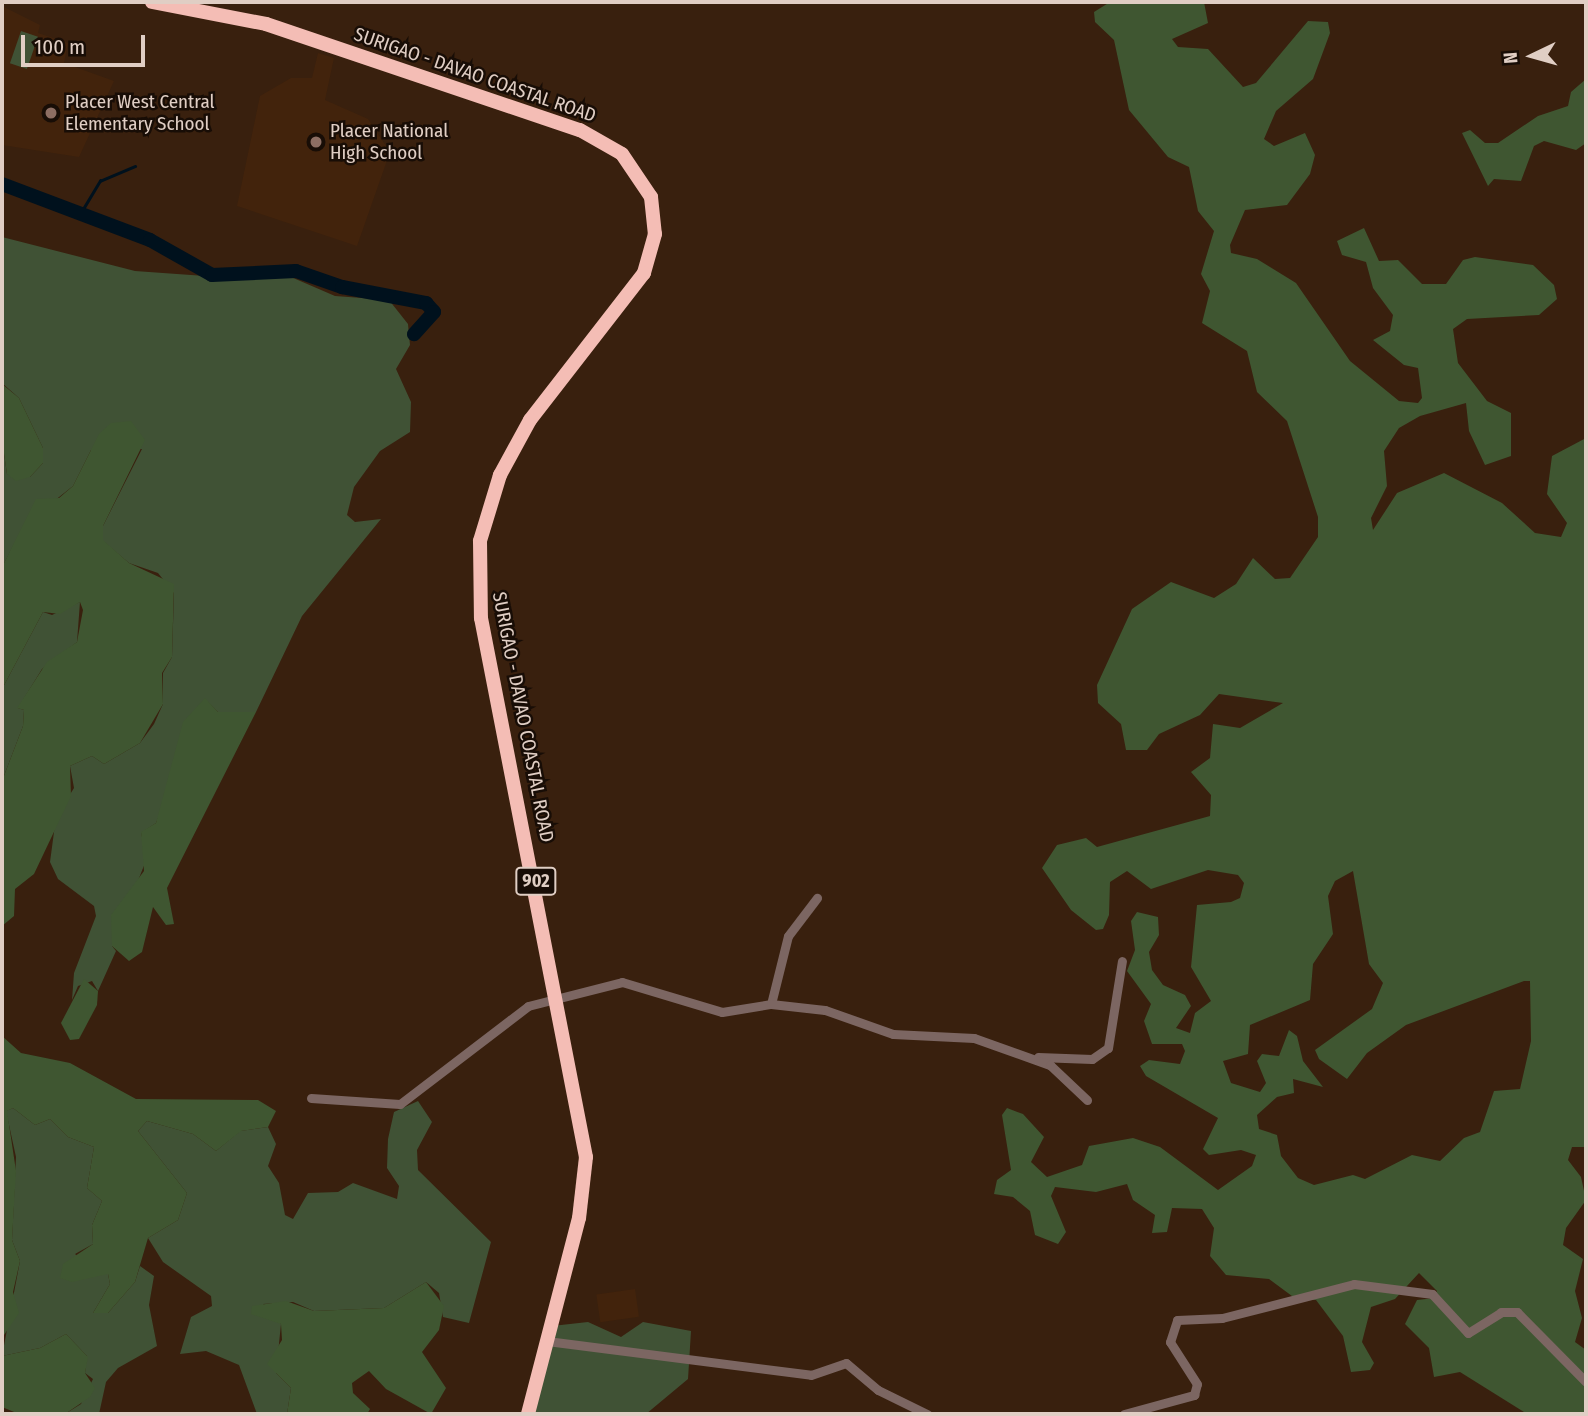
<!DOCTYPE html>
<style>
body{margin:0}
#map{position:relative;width:1588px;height:1416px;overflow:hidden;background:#39200e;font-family:"Fira Sans Condensed",sans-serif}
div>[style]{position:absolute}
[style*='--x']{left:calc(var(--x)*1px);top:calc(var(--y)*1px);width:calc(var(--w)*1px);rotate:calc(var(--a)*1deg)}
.built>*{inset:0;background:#42230c;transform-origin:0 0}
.green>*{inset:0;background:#405235;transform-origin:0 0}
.forest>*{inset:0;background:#3f5631}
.stream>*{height:2.5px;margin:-1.25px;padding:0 1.25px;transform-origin:1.25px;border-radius:1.25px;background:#00111d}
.river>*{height:14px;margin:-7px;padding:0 7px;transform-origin:7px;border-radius:7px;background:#00111d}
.minor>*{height:9px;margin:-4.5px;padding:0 4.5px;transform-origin:4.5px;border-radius:4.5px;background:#7c6662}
.highway>*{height:14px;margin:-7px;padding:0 7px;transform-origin:7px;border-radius:7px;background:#f4bdb5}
.dots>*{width:19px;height:19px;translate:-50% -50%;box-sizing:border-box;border:4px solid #180d06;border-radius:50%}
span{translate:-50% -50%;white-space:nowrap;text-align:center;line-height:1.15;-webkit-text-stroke:5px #180d06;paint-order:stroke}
.shield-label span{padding:2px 5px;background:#180d06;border:2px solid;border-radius:5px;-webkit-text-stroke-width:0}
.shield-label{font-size:18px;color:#e0cec4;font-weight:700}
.street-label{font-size:19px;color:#e0cec4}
.poi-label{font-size:19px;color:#e0cec4}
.left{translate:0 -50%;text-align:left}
.frame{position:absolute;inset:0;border:4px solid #e0cec4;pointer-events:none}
.north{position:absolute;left:1497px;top:21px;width:70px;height:70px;-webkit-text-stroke:5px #180d06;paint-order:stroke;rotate:265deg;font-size:19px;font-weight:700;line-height:28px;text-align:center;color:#e0cec4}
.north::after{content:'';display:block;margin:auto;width:24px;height:32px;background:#e0cec4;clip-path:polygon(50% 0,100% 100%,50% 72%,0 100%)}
.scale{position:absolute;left:21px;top:35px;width:124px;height:32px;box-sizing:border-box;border:4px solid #e0cec4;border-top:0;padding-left:9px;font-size:21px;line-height:24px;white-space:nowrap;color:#e0cec4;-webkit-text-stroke:5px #180d06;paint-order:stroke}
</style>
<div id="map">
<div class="built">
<div style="clip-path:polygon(2px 6px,40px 25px,38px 33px,68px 43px,64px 63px,114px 81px,79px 157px,2px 145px)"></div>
<div style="clip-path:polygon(318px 53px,334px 58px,325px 100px,368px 119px,390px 152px,357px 246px,237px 206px,260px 96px,291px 78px,312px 78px)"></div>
<div style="left:635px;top:1289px;width:28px;height:39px;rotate:82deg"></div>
</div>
<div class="green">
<div style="left:21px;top:31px;width:18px;height:34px;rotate:19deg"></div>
<div style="clip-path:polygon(2px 237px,135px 271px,233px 278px,284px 274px,335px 296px,389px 300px,408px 324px,410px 345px,396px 369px,411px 402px,410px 432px,380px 451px,354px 487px,347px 515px,355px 522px,381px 519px,302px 616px,256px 712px,218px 712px,205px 699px,156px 823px,141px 833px,147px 858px,112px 946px,116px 951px,98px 991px,92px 981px,78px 986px,72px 1000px,74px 973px,96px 916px,94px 906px,58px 879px,50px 862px,56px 817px,74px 788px,70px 766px,92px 756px,104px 764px,140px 743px,154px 724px,163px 704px,163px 673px,172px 657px,174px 593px,158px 573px,129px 563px,103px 541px,103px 526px,142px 449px,91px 450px,73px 486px,25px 524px,2px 567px,2px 440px,7px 474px,30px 477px,43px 463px,43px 448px,19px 398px,2px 383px)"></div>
<div style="clip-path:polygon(80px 602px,77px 642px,42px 669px,18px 708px,24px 710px,23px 726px,2px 781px,2px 689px,43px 612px,52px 615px)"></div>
<div style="clip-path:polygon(418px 1101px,432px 1122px,417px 1150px,418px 1170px,491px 1242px,469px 1323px,443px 1317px,439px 1293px,426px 1282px,384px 1308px,314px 1311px,293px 1302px,263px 1304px,281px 1324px,276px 1373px,291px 1388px,287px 1414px,257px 1414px,239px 1365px,206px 1351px,180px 1354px,191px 1317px,212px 1306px,211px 1296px,163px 1262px,148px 1238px,178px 1220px,187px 1193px,138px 1131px,147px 1121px,193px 1134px,216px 1151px,240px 1131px,268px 1127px,276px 1144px,268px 1166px,279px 1183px,285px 1215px,293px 1219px,308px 1193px,338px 1192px,353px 1183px,397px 1199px,399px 1186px,387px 1168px,388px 1139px,394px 1112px)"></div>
<div style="clip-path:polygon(13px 1108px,35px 1125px,50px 1119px,68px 1137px,94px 1147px,87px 1188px,102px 1201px,92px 1225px,93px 1244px,75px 1254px,97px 1273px,108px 1274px,110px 1284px,93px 1313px,108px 1313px,135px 1282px,140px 1266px,154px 1276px,149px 1305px,157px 1346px,118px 1368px,106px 1382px,99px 1414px,65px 1414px,81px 1404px,93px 1379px,85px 1373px,87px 1356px,66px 1334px,40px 1348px,2px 1356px,20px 1261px,12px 1240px,16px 1157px,6px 1111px)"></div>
<div style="clip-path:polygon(588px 1322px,621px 1337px,643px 1322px,691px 1331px,688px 1379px,646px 1414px,530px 1414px,552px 1326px)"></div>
</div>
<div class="forest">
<div style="clip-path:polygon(evenodd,1110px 2px,1204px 2px,1208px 23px,1172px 39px,1178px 47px,1208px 49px,1243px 87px,1256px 83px,1308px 21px,1328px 22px,1330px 33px,1313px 79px,1276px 111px,1264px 139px,1274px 146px,1305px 133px,1315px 155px,1310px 174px,1287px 205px,1245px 210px,1230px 245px,1231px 253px,1257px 259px,1296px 283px,1350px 361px,1399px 401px,1418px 403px,1422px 398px,1418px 368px,1404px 365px,1373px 340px,1390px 331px,1393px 315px,1373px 288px,1366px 262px,1342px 255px,1337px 241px,1364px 228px,1379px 261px,1398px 260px,1422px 284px,1446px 284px,1463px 260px,1475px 257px,1533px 265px,1554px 285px,1557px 299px,1539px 315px,1467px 319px,1453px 329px,1458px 363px,1487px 401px,1511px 413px,1511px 456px,1485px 465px,1469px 431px,1466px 403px,1420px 416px,1399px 428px,1384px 451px,1387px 486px,1371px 518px,1373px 530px,1397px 493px,1444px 473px,1502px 503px,1535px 533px,1561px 537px,1567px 523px,1547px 494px,1552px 456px,1586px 438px,1586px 1147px,1572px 1147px,1568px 1160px,1581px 1177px,1586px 1200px,1566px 1228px,1563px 1245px,1583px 1259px,1575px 1291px,1582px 1318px,1575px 1342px,1586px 1350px,1586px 1414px,1527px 1414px,1460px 1372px,1434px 1377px,1429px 1348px,1405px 1324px,1417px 1300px,1435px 1298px,1437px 1291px,1419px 1273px,1395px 1299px,1371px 1307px,1362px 1342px,1374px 1363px,1370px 1370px,1351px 1372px,1343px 1336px,1316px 1300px,1296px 1299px,1269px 1279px,1226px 1275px,1210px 1256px,1214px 1228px,1202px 1209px,1172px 1208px,1167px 1232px,1152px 1233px,1155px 1215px,1133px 1200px,1127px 1184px,1096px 1192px,1055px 1187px,1051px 1196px,1066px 1232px,1058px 1244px,1035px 1235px,1030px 1211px,1013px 1197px,994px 1194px,997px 1180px,1011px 1170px,1002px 1115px,1007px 1108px,1023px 1114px,1044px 1137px,1031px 1162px,1047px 1177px,1082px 1165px,1089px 1146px,1133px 1138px,1160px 1147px,1218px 1190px,1252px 1166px,1256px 1155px,1241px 1150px,1209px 1155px,1203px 1149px,1218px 1118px,1146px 1076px,1140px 1066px,1149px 1060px,1180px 1064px,1185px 1051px,1182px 1044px,1152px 1044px,1144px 1021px,1151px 1004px,1127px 971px,1135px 950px,1131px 921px,1137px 912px,1158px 917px,1159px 935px,1149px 952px,1152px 970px,1163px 985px,1185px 995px,1191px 1006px,1176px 1028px,1190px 1033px,1195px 1013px,1211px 1001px,1191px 967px,1197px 905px,1231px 902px,1240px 898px,1244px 883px,1238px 875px,1208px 870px,1151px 889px,1127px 871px,1110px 882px,1109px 915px,1103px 929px,1096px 930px,1071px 910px,1042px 868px,1057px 845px,1086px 838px,1097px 847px,1210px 816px,1211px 795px,1191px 772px,1210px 758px,1213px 724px,1240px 728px,1283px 703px,1219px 694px,1200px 715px,1159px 734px,1147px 750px,1126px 750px,1121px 724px,1098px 703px,1097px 685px,1132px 609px,1171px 582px,1214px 598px,1236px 584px,1253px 558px,1275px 579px,1290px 578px,1318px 537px,1318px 517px,1287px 421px,1257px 392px,1247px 351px,1202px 323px,1210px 291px,1201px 274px,1214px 231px,1198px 211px,1189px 167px,1168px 157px,1129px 110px,1114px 40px,1095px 22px,1094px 12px,1110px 2px,1353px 871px,1369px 964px,1383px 983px,1372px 1009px,1315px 1050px,1319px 1059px,1347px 1079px,1367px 1053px,1406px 1025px,1524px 981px,1530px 981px,1531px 1041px,1520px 1089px,1494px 1091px,1480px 1132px,1464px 1138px,1440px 1161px,1412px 1155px,1365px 1179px,1353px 1175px,1314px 1185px,1298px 1178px,1281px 1156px,1277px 1135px,1259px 1129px,1257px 1115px,1277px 1097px,1294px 1093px,1293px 1079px,1323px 1087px,1303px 1061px,1297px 1036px,1289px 1030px,1279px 1056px,1262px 1054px,1257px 1061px,1266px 1083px,1260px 1092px,1231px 1083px,1223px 1061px,1248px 1054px,1250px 1025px,1310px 1000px,1313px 964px,1333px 934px,1328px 896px,1335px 881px,1353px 871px)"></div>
<div style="clip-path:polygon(1586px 79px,1586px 143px,1576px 150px,1544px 141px,1534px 146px,1521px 181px,1494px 179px,1488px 186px,1462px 133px,1470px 130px,1485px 143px,1498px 143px,1538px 116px,1568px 106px,1571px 92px)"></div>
<div style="clip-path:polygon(2px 384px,19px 398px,43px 448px,43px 463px,30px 477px,16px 481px,7px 474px,2px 440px)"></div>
<div style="clip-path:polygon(131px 421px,145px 440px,103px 526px,103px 540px,129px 563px,174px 584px,172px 657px,162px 673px,163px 704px,140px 743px,104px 764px,92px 756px,70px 766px,71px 796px,34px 874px,15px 889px,14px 916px,2px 926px,2px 781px,23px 726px,24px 710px,17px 708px,47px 662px,77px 642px,83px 610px,80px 602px,60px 614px,43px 612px,2px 689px,2px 567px,36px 499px,59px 498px,73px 486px,99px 434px,111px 423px)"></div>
<div style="clip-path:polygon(205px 698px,218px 712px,256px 712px,167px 888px,174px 924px,166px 925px,153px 907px,142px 952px,129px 961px,112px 946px,111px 915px,144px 871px,141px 832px,156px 823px,183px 722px)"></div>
<div style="clip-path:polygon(84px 979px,98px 991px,97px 1005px,79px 1039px,70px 1040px,61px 1023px)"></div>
<div style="clip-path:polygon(2px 1036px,21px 1053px,70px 1063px,136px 1099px,258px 1100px,276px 1111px,268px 1127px,241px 1131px,216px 1151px,193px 1134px,147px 1121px,138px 1131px,187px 1193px,178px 1220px,148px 1238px,135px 1282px,108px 1313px,93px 1313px,110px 1284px,108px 1274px,72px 1282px,60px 1278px,63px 1264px,93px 1244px,92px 1225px,102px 1201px,87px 1188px,94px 1147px,68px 1137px,50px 1119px,35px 1125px,13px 1108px,7px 1111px,16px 1171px,12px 1240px,20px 1261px,13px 1292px,19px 1313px,2px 1338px)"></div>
<div style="clip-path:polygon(426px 1282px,444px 1306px,439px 1330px,422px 1352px,446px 1388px,431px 1414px,386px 1389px,369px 1371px,352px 1383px,353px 1393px,370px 1409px,367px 1414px,287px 1414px,291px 1388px,267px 1364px,282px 1340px,281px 1324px,251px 1314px,252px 1306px,286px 1301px,314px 1311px,384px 1308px)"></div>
<div style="clip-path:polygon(66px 1334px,88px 1357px,85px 1373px,95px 1388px,90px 1397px,65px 1414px,19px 1414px,2px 1407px,2px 1356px,40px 1348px)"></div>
</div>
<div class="stream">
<div style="--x:80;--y:214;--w:39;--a:-59"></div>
<div style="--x:100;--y:181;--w:38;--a:-23"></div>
</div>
<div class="river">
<div style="--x:2;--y:184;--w:158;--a:20.7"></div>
<div style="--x:150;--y:240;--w:71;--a:29.4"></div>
<div style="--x:212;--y:275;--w:84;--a:-2.7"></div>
<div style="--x:296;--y:271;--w:49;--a:19.2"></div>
<div style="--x:342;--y:287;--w:86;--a:10.8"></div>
<div style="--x:426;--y:303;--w:12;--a:48"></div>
<div style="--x:434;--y:312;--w:30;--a:132"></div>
</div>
<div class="minor">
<div style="--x:771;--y:1004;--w:70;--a:-76"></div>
<div style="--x:788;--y:936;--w:48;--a:-52.7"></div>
<div style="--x:1038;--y:1057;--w:54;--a:2.1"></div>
<div style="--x:1092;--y:1059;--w:19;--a:-35"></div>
<div style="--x:1108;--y:1048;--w:88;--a:-80.9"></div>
<div style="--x:311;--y:1098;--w:89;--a:3.9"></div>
<div style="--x:400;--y:1104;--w:161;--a:-37.4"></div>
<div style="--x:528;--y:1006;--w:97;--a:-14.3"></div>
<div style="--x:622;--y:982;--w:104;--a:16.7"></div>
<div style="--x:722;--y:1012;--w:50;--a:-9.3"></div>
<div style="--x:771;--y:1004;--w:54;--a:6.3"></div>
<div style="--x:825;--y:1010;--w:72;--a:19.4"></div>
<div style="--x:893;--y:1034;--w:81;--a:2.8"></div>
<div style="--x:974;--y:1038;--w:81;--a:19.6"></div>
<div style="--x:1050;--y:1065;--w:51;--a:43.4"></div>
<div style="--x:547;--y:1341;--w:266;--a:7.3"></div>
<div style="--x:811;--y:1375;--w:37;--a:-19"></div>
<div style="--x:846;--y:1363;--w:42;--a:40.2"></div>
<div style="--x:878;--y:1390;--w:55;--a:26.1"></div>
<div style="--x:1124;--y:1414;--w:73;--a:-15.2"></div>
<div style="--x:1194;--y:1395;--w:11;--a:-75"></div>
<div style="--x:1197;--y:1384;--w:50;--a:-122.7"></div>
<div style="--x:1170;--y:1342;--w:23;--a:-72"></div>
<div style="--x:1177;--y:1320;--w:45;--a:-2.5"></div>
<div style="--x:1222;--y:1318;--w:136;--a:-14.4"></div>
<div style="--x:1354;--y:1284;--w:79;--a:7.3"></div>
<div style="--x:1432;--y:1294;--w:53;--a:47.3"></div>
<div style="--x:1468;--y:1333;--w:39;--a:-32"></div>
<div style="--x:1501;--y:1312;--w:16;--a:0"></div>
<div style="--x:1517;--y:1312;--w:98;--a:45.4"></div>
</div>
<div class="highway">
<div style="--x:152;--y:2;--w:116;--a:10.9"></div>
<div style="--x:266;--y:24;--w:331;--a:18.7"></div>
<div style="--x:580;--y:130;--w:48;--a:29.7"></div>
<div style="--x:622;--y:154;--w:52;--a:56"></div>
<div style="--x:651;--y:197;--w:37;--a:84"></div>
<div style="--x:655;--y:234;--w:41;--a:105.8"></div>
<div style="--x:644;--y:273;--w:186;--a:127.8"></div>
<div style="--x:530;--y:420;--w:63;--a:118.6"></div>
<div style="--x:500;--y:475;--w:69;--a:106.9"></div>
<div style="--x:480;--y:541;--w:77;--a:89.3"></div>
<div style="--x:481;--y:618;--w:549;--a:78.98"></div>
<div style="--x:586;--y:1157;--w:61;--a:96.5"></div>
<div style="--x:579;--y:1218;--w:203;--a:104.6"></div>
</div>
<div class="dots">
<div style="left:51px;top:113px;background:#8d6e63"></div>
<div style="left:316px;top:142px;background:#8d6e63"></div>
</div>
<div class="shield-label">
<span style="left:536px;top:881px">902</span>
</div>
<div class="street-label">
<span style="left:475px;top:75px;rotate:19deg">SURIGAO - DAVAO COASTAL ROAD</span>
<span style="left:523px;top:717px;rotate:79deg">SURIGAO - DAVAO COASTAL ROAD</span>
</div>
<div class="poi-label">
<span class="left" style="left:65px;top:113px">Placer West Central<br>Elementary School</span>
<span class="left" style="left:330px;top:142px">Placer National<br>High School</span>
</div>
<div class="frame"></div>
<div class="north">N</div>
<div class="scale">100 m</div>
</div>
